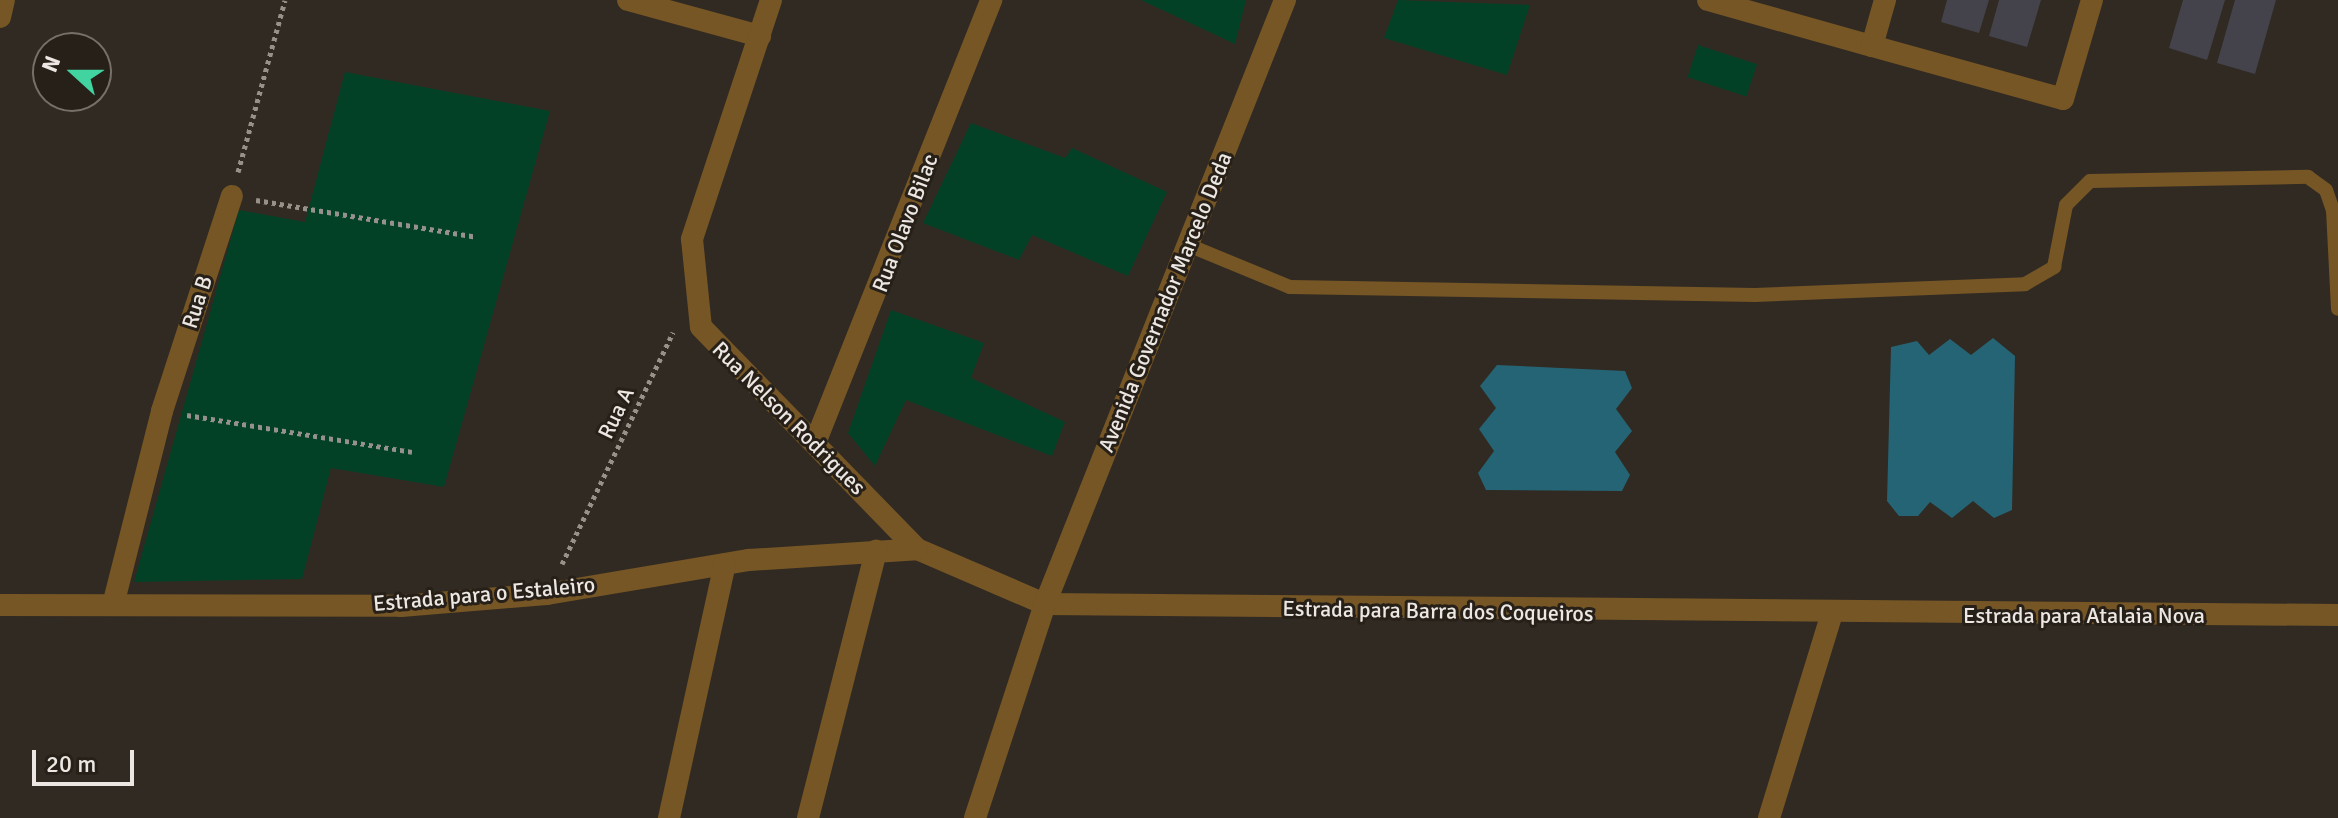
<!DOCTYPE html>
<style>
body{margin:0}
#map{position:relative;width:2338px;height:818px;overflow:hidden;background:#312a22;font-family:Signika,sans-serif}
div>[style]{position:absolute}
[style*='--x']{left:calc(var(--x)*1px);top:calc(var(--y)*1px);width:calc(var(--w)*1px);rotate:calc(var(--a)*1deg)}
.green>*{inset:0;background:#024125;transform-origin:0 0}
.water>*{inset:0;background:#256474}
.building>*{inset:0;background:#44424b}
.path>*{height:5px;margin-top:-2.5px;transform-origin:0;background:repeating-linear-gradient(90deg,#97918b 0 4px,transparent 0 8px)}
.service>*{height:14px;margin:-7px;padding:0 7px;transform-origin:7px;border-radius:7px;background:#765625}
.minor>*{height:22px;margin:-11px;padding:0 11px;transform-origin:11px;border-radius:11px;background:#765625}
span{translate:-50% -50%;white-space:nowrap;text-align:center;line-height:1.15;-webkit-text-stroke:6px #272019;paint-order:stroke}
.street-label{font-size:22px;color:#ece7e2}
.north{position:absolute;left:32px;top:32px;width:80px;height:80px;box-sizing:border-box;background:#272019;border:2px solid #767069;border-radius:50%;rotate:291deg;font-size:22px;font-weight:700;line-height:32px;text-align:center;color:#ece7e2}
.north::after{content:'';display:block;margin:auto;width:28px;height:36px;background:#42d4a0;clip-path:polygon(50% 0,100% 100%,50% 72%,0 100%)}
.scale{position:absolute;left:32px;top:750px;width:102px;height:36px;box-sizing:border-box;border:4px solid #ece7e2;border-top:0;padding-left:10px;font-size:24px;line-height:28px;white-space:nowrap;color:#ece7e2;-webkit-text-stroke:6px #272019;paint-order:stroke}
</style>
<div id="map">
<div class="green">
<div style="clip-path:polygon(1141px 0,1246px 0,1235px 44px)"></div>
<div style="clip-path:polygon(1398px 0,1530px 5px,1507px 75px,1384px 38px)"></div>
<div style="left:1698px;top:45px;width:62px;height:34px;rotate:18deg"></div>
<div style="clip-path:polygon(345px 72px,550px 111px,444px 487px,331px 468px,302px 579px,134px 582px,239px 210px,305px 222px)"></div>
<div style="clip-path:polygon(971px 123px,1065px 158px,1072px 148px,1167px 192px,1128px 276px,1032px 235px,1019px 260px,923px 223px)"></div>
<div style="clip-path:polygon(891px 310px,984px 343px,971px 378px,1065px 422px,1052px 456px,906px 400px,875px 466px,848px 433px)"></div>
</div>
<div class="water">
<div style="clip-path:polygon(1993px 338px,2015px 356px,2012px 510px,1994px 518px,1973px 501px,1952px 518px,1930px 502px,1918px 516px,1899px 516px,1887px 501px,1891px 347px,1917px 341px,1929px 355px,1950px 339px,1971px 355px)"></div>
<div style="clip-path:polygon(1497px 365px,1625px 371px,1632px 388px,1616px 409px,1632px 431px,1615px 452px,1630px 475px,1622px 491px,1486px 490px,1478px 473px,1494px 451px,1479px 429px,1496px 408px,1480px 386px)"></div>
</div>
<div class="building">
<div style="clip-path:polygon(1947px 0,1989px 0,1979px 33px,1941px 22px)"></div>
<div style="clip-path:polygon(1999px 0,2041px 0,2027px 47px,1989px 36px)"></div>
<div style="clip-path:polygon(2183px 0,2225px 0,2207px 60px,2169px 48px)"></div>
<div style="clip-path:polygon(2235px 0,2276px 0,2255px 74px,2217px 63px)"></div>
</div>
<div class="path">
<div style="--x:238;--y:172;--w:178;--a:-74.7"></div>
<div style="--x:256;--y:200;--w:223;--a:9.5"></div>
<div style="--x:187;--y:415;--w:228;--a:9.3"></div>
<div style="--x:562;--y:564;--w:257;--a:-64.4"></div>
</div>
<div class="service">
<div style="--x:1188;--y:245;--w:110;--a:22.4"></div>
<div style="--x:1290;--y:287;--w:465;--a:1"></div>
<div style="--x:1755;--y:295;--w:270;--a:-2.3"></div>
<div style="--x:2025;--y:284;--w:34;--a:-30"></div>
<div style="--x:2054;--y:267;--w:63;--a:-79"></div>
<div style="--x:2066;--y:205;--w:34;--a:-45"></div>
<div style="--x:2090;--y:181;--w:218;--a:-1.1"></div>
<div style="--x:2308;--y:177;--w:22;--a:36"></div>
<div style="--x:2326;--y:190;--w:21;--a:71"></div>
<div style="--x:2333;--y:210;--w:99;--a:87.1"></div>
</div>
<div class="minor">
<div style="--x:628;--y:0;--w:137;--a:15.3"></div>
<div style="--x:771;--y:0;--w:252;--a:108.3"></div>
<div style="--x:692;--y:239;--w:88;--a:84.2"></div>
<div style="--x:701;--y:327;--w:310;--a:45.8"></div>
<div style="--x:917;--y:549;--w:139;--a:23.3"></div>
<div style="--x:1045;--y:604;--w:1293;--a:0.49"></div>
<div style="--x:1708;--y:0;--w:170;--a:15.7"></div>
<div style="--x:1872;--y:46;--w:48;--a:-74.2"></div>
<div style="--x:0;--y:17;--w:17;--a:-77"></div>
<div style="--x:1872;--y:46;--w:198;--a:15.5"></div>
<div style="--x:2063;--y:99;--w:103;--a:-73.7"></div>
<div style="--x:815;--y:443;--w:477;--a:-68.3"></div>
<div style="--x:0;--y:605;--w:401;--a:0.1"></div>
<div style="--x:401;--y:606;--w:146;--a:-4.7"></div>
<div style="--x:547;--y:594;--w:205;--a:-9.6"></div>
<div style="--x:749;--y:560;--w:168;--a:-3.7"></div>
<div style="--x:113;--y:605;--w:200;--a:-75.8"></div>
<div style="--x:162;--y:411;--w:226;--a:-72"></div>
<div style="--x:669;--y:818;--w:260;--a:-77.6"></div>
<div style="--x:808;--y:818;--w:276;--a:-75.7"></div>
<div style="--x:975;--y:818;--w:225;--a:-71.9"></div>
<div style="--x:1045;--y:604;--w:650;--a:-68.33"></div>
<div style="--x:1769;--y:818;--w:211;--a:-72.9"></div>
</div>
<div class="street-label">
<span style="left:905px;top:223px;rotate:-69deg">Rua Olavo Bilac</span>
<span style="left:197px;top:302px;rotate:-72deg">Rua B</span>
<span style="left:1165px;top:302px;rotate:-68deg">Avenida Governador Marcelo Deda</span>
<span style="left:616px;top:413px;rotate:-64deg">Rua A</span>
<span style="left:789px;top:418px;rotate:45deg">Rua Nelson Rodrigues</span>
<span style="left:484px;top:594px;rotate:-5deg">Estrada para o Estaleiro</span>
<span style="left:1438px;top:611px;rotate:1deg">Estrada para Barra dos Coqueiros</span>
<span style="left:2084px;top:616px">Estrada para Atalaia Nova</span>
</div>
<div class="north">N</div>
<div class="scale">20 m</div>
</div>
